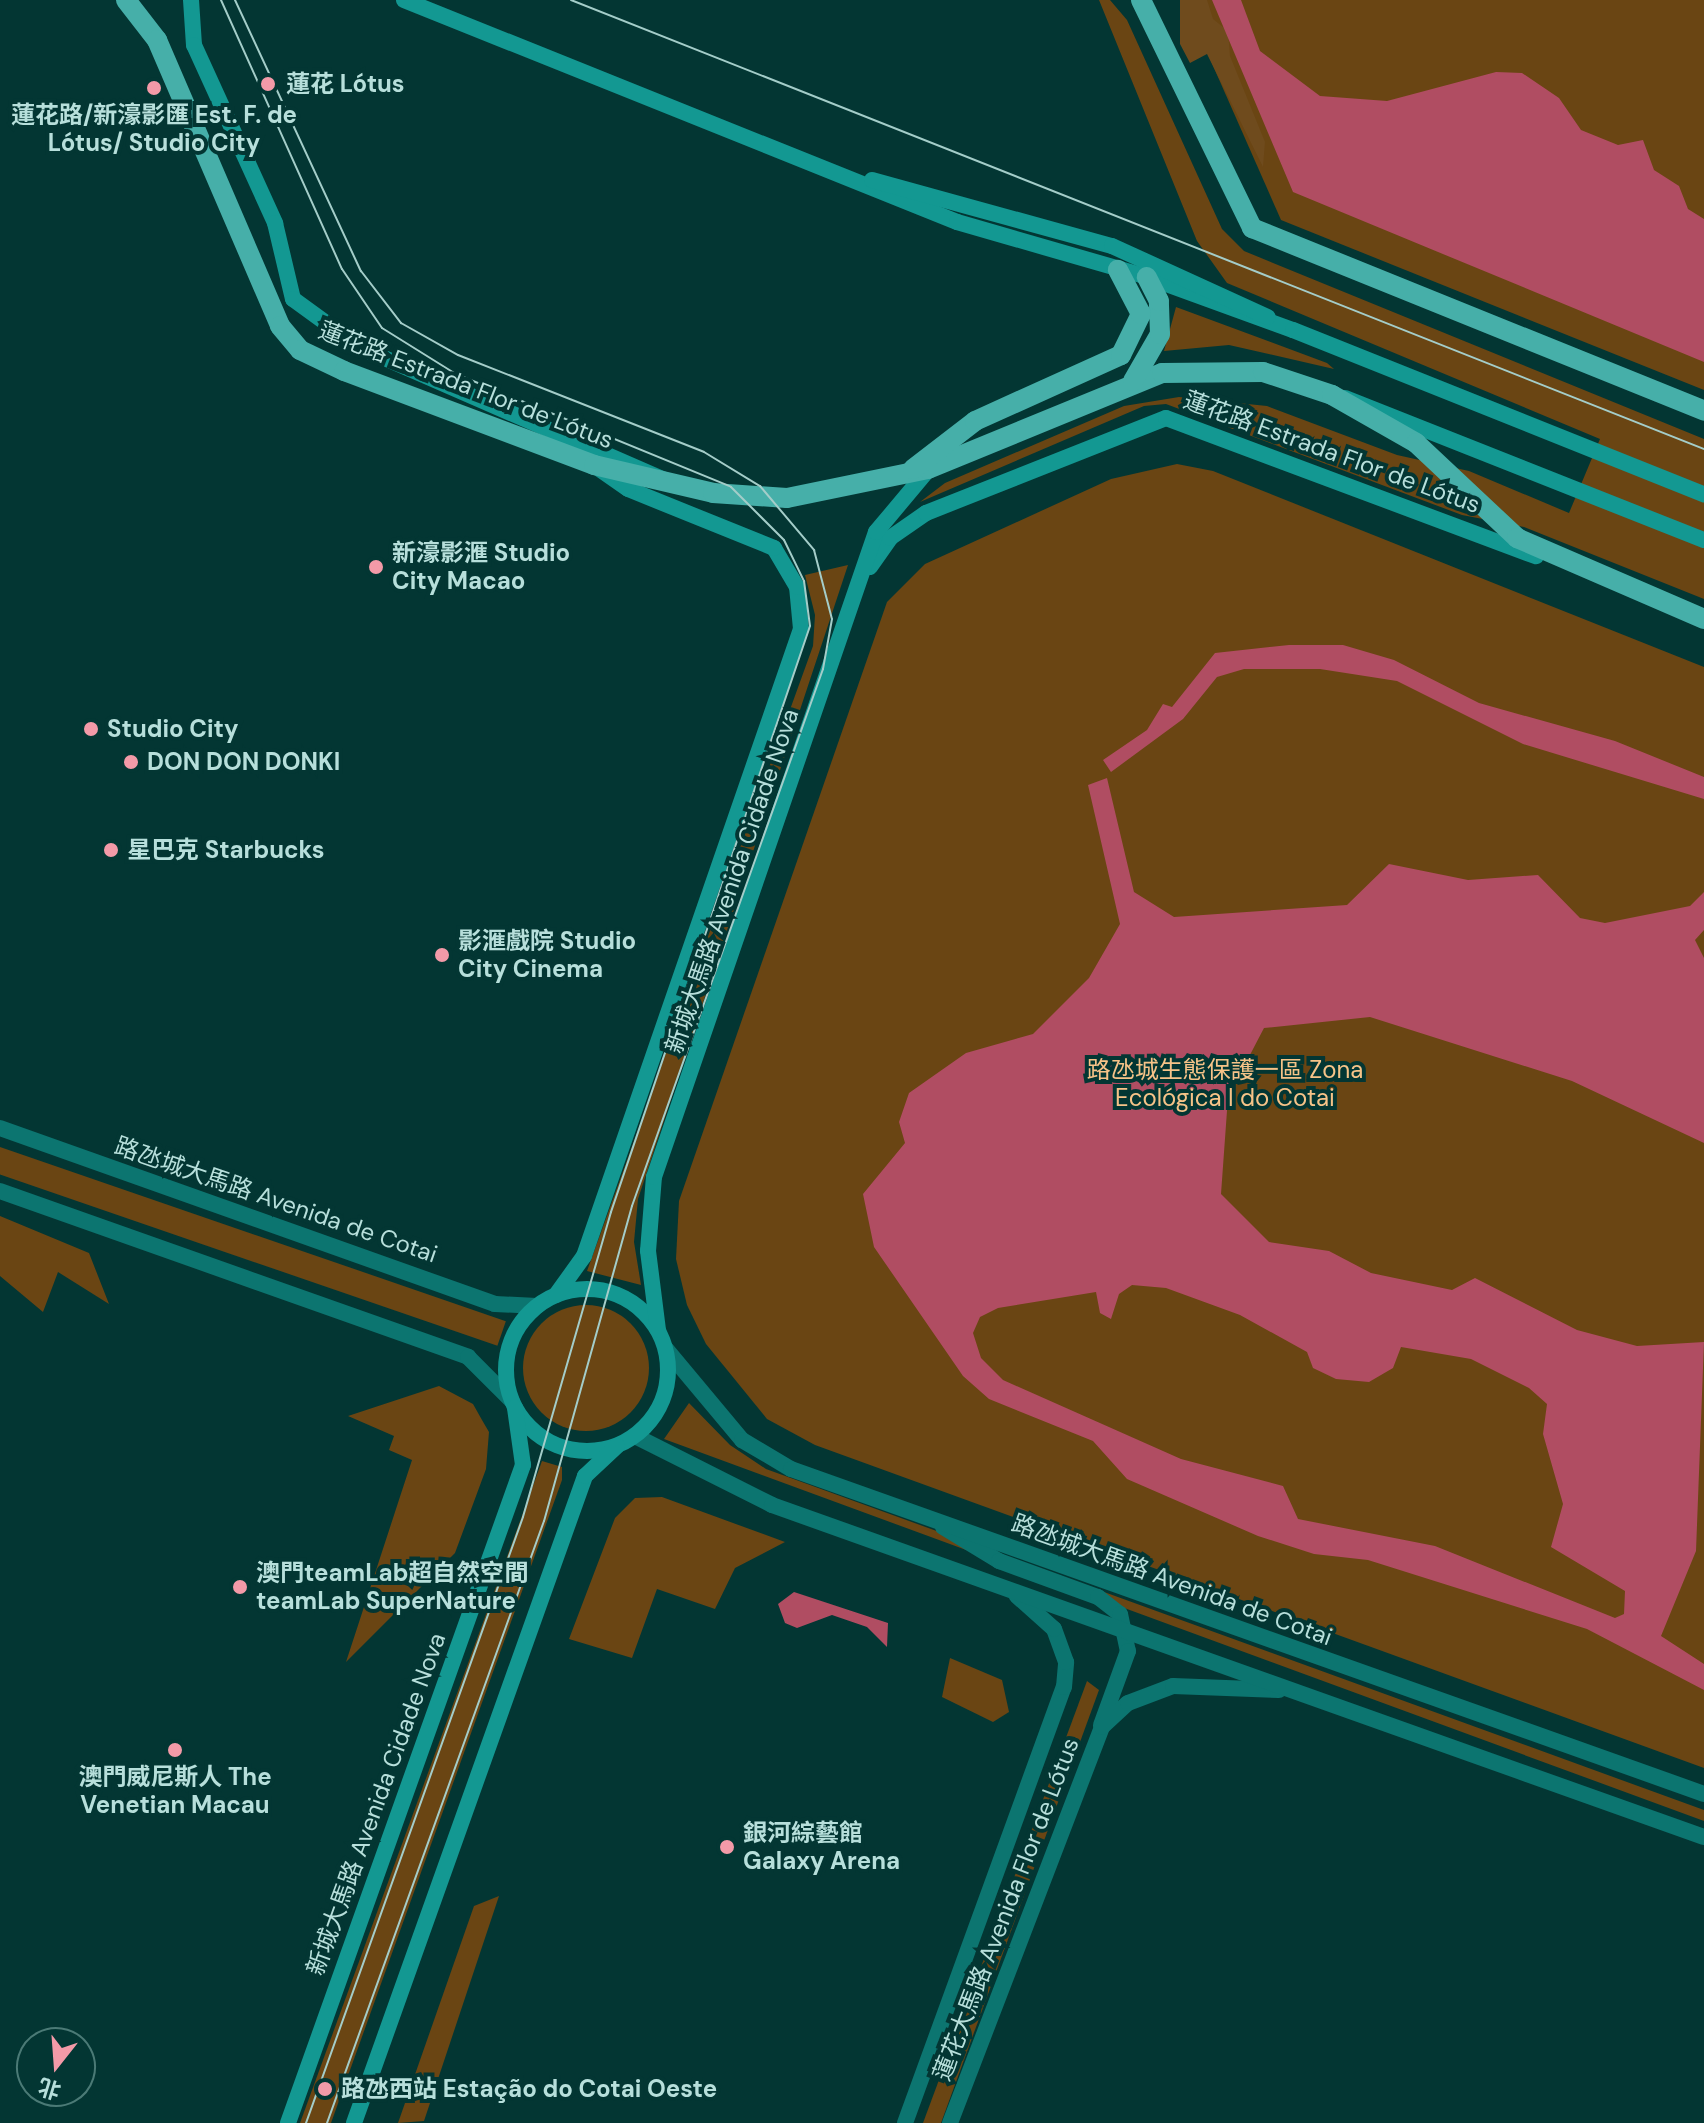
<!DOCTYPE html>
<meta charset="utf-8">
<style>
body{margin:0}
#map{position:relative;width:1704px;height:2123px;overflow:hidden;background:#033633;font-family:"DM Sans","Noto Sans SC",sans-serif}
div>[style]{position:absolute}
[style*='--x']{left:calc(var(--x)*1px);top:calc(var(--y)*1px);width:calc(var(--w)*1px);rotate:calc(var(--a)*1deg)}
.green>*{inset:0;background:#6a4513;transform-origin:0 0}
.round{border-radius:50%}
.forest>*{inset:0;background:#6f4b1d}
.water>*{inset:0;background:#b04d62}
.minor>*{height:16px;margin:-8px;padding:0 8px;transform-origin:8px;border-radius:8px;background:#0c7570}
.tertiary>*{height:16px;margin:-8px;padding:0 8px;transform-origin:8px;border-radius:8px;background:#0c7570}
.secondary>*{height:16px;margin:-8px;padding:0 8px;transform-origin:8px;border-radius:8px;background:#139892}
.secondary>.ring{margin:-8px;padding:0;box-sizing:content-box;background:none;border:16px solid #139892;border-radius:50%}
.primary>*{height:20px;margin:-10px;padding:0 10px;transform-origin:10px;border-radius:10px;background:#46afa9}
.tram>*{height:2px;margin:-1px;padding:0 1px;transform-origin:1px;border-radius:1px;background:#a4cdc9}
.dots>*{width:22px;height:22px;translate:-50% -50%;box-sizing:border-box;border:4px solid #033633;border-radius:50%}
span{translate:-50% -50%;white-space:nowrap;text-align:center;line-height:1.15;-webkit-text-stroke:8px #033633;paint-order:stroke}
.poi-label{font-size:24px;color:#b7dfdb;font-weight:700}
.left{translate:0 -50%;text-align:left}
.street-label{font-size:24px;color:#b7dfdb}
.park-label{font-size:24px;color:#f6c388}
.north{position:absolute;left:16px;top:2027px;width:80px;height:80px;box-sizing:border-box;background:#033633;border:2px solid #4b7a76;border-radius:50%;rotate:197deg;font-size:22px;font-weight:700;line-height:32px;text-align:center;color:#b7dfdb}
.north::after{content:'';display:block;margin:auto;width:28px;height:36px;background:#f39aa8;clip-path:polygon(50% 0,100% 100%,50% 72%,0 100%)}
</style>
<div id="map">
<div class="green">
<div style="clip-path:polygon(1099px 0,1110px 0,1127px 20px,1222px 229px,1244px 251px,1704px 439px,1704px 599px,1524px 527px,1462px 515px,1166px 404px,1144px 406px,920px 502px,945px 483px,1124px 406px,1179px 397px,1267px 406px,1397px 455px,1469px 471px,1569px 513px,1600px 439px,1227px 283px,1197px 241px)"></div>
<div style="clip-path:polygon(1184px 0,1704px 0,1704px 390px,1281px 220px)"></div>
<div style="clip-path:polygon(1176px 307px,1327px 363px,1334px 369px,1229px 345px,1164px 351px)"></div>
<div style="clip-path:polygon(1177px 464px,1213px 471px,1704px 667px,1704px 1768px,815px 1445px,767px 1419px,706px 1344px,687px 1305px,676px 1259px,679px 1201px,887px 602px,925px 564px,1111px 479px)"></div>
<div style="clip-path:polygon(848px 565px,638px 1199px,634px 1242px,641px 1285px,587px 1271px,813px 646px,815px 615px,805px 575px)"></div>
<div style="left:0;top:1147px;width:535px;height:26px;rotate:19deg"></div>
<div style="clip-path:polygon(0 1216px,89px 1253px,109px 1304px,58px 1272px,43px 1312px,0 1276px)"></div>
<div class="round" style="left:523px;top:1305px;width:126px;height:126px"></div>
<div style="clip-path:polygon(439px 1386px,473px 1404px,482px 1420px,489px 1432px,486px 1469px,455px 1553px,346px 1662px,412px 1460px,389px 1450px,394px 1436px,348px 1416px)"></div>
<div style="clip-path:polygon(689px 1403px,730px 1445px,766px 1469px,1704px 1810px,1704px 1821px,664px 1439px)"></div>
<div style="clip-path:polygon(542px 1461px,562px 1467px,562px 1480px,331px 2123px,300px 2123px)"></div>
<div style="clip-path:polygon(662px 1497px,785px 1542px,735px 1568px,715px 1609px,657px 1589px,632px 1658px,569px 1639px,615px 1518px,635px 1498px)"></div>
<div style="clip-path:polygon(950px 1658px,1002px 1680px,1009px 1712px,993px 1722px,942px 1697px)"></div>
<div style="clip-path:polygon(1087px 1681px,1099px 1690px,941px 2123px,923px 2123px)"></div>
<div style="clip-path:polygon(499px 1896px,424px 2121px,398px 2123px,474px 1906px)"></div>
</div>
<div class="forest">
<div style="clip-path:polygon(1180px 0,1207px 0,1213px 19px,1228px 31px,1230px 56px,1265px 142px,1263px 167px,1207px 54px,1190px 63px,1180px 44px)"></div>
</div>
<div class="water">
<div style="clip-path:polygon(1212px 0,1241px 0,1260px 51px,1320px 96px,1387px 101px,1496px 72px,1522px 73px,1559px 98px,1581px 130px,1618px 145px,1643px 140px,1654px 170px,1679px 186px,1688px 209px,1704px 219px,1704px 362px,1293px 192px)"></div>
<div style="clip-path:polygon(1289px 645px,1343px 645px,1394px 660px,1479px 703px,1615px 741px,1704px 777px,1704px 799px,1523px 744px,1397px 681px,1320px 669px,1244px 669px,1217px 677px,1183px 719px,1111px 772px,1103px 760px,1147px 730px,1163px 704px,1172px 707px,1215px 653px)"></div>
<div style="clip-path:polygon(evenodd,1107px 778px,1134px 892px,1174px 917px,1347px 905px,1389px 864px,1468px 880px,1538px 875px,1580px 918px,1605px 923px,1690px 906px,1704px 892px,1704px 930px,1695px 940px,1704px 958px,1704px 1143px,1572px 1081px,1370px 1017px,1264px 1028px,1228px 1097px,1221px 1194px,1269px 1242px,1329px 1251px,1371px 1273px,1452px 1290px,1475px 1278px,1577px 1330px,1637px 1346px,1704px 1342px,1696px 1551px,1661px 1636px,1704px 1664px,1704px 1690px,1587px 1629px,1368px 1560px,1314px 1554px,1258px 1536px,1127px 1479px,1093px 1441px,989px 1399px,963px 1376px,874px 1247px,863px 1194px,905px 1143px,899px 1122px,909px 1093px,966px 1053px,1033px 1034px,1089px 978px,1120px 924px,1088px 785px,1107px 778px,1132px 1285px,1166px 1288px,1240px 1315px,1307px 1352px,1313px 1368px,1336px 1379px,1369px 1382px,1393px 1368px,1401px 1347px,1471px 1359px,1529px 1388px,1547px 1404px,1543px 1434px,1563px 1504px,1551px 1547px,1625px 1591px,1624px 1614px,1615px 1618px,1435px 1546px,1298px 1519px,1283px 1486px,1181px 1459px,1003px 1380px,981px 1358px,973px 1333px,980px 1317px,998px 1308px,1096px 1292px,1100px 1313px,1111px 1319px,1119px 1294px,1132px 1285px)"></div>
<div style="clip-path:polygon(794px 1592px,888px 1623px,887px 1647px,867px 1627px,832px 1615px,797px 1628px,785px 1623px,778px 1604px)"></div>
</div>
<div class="minor">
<div style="--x:943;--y:1527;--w:66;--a:31.3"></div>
<div style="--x:999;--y:1561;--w:105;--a:20"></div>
<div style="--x:1098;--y:1597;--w:28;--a:38"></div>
<div style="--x:1120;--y:1614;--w:38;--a:78"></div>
<div style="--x:1128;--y:1651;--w:79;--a:110"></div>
<div style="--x:905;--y:2123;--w:464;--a:-70"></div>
<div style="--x:1064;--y:1687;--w:25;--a:-85"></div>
<div style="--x:1066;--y:1662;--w:35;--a:-110"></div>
<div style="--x:1054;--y:1629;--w:50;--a:-138.3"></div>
<div style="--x:950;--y:2123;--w:424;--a:-69"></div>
<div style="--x:1102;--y:1727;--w:35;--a:-43"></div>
<div style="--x:1128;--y:1703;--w:48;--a:-20.7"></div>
<div style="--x:1173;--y:1686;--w:106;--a:2.2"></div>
</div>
<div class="tertiary">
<div style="--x:0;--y:1128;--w:525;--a:19.57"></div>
<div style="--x:495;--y:1304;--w:42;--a:2.7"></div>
<div style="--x:0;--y:1191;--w:497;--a:19.5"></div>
<div style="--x:468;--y:1357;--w:62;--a:45"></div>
<div style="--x:666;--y:1349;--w:119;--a:50.1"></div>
<div style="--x:742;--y:1440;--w:57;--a:30.6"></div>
<div style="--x:791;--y:1469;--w:969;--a:19.59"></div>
<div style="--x:635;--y:1436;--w:153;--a:26.7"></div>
<div style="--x:772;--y:1505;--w:989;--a:19.61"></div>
</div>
<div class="secondary">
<div style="--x:191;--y:0;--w:45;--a:86.2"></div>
<div style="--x:194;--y:45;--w:196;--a:65.5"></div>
<div style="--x:275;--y:223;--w:78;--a:76.7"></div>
<div style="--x:293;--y:299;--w:82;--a:36"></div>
<div style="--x:359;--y:347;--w:336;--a:23.5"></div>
<div style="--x:404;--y:0;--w:596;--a:21.87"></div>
<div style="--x:957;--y:222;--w:198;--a:16.1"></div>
<div style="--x:1147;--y:277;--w:155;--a:20"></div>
<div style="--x:1293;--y:330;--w:443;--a:21.8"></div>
<div style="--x:872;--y:180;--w:249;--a:15.4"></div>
<div style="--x:1112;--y:246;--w:171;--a:24.5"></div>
<div style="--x:1345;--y:398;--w:386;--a:21.6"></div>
<div style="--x:870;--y:567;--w:35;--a:-55"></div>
<div style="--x:890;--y:538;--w:44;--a:-34.8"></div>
<div style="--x:926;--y:513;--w:258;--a:-21.6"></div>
<div style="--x:1166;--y:418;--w:395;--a:20.5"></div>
<div class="ring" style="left:506px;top:1289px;width:146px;height:146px"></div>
<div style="--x:556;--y:1295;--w:48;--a:-54.3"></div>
<div style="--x:584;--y:1256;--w:663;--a:-70.91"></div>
<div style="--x:801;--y:629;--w:42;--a:-95.4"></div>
<div style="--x:797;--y:587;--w:45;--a:-120.5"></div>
<div style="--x:774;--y:548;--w:157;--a:-158"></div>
<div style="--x:628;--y:489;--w:35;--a:-145"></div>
<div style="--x:658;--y:1330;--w:80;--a:-97.2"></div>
<div style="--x:648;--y:1251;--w:74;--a:-85.4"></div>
<div style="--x:654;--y:1177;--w:682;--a:-71.01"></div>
<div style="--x:876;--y:532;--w:81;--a:-50"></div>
<div style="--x:288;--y:2123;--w:699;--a:-70.35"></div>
<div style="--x:523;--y:1465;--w:58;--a:-98"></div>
<div style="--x:354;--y:2123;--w:687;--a:-70.35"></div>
<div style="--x:585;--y:1476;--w:44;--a:-43.2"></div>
</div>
<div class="primary">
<div style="--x:126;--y:0;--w:51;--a:52.2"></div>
<div style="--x:157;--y:40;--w:311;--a:66.7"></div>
<div style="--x:280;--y:326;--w:31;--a:50"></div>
<div style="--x:300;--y:350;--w:49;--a:25.5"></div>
<div style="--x:344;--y:371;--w:267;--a:20.6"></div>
<div style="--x:594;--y:465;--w:122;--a:13.2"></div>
<div style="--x:713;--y:493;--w:74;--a:3.9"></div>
<div style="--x:787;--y:498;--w:144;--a:-11.6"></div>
<div style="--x:928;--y:469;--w:253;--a:-22.3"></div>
<div style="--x:1162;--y:373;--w:101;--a:-0.6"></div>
<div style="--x:1263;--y:372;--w:73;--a:18.4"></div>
<div style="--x:1332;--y:395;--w:97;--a:29.7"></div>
<div style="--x:1416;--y:443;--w:139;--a:43.2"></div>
<div style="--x:1517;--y:538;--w:204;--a:23.4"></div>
<div style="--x:1141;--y:0;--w:254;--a:64"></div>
<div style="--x:1252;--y:228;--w:488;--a:22"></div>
<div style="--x:1133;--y:381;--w:54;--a:-60.1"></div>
<div style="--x:1160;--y:334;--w:33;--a:-92"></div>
<div style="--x:1159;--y:301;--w:27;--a:-117"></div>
<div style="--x:913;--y:469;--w:78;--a:-37.7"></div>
<div style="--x:975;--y:421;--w:160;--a:-24.3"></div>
<div style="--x:1121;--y:355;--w:46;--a:-64"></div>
<div style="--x:1141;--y:314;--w:50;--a:-117.6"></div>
</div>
<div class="tram">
<div style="--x:221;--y:0;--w:295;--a:65.8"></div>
<div style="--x:342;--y:269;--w:71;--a:55.9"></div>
<div style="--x:382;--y:328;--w:87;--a:31.9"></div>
<div style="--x:456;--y:374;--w:297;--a:22.3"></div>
<div style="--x:731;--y:487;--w:75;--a:45"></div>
<div style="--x:784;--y:540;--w:46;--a:64"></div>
<div style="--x:804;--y:581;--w:45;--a:82.4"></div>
<div style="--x:810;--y:626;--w:619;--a:108.76"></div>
<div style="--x:611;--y:1212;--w:317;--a:106.1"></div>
<div style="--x:523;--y:1517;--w:644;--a:109.7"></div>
<div style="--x:235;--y:0;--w:299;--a:65.1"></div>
<div style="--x:361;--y:271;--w:66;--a:52.4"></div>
<div style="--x:401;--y:323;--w:65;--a:29.3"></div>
<div style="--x:458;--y:355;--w:264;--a:21.5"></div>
<div style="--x:704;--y:452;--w:66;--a:31.3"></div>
<div style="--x:760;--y:486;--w:84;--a:49.8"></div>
<div style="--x:814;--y:550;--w:71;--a:75.4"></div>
<div style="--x:832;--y:619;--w:51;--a:100.2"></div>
<div style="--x:823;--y:669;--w:570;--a:109.58"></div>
<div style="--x:632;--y:1206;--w:327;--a:105.6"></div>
<div style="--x:544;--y:1521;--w:640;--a:109.82"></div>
<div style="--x:571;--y:0;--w:1219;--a:21.62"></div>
</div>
<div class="dots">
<div style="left:268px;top:84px;background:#f39aa8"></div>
<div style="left:154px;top:88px;background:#f39aa8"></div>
<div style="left:376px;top:567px;background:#f39aa8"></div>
<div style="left:91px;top:729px;background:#f39aa8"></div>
<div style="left:131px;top:762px;background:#f39aa8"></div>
<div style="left:111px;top:850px;background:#f39aa8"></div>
<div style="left:442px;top:955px;background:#f39aa8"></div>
<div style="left:240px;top:1587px;background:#f39aa8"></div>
<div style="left:175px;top:1750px;background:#f39aa8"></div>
<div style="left:727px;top:1847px;background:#f39aa8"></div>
<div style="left:325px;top:2089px;background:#f39aa8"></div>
</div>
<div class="poi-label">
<span class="left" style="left:286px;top:84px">蓮花 Lótus</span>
<span style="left:154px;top:129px">蓮花路/新濠影匯 Est. F. de<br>Lótus/ Studio City</span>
<span class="left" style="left:392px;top:567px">新濠影滙 Studio<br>City Macao</span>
<span class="left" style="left:107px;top:729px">Studio City</span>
<span class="left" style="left:147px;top:762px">DON DON DONKI</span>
<span class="left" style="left:127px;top:850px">星巴克 Starbucks</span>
<span class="left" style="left:458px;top:955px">影滙戲院 Studio<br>City Cinema</span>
<span class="left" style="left:256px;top:1587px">澳門teamLab超自然空間<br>teamLab SuperNature</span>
<span style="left:175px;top:1791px">澳門威尼斯人 The<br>Venetian Macau</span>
<span class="left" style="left:743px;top:1847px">銀河綜藝館<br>Galaxy Arena</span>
<span class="left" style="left:341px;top:2089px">路氹西站 Estação do Cotai Oeste</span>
</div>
<div class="street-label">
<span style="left:466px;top:385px;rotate:21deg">蓮花路 Estrada Flor de Lótus</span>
<span style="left:1332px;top:452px;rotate:20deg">蓮花路 Estrada Flor de Lótus</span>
<span style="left:732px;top:881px;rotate:-71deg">新城大馬路 Avenida Cidade Nova</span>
<span style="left:276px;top:1200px;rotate:19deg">路氹城大馬路 Avenida de Cotai</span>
<span style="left:1172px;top:1580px;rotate:20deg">路氹城大馬路 Avenida de Cotai</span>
<span style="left:376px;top:1804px;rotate:-70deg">新城大馬路 Avenida Cidade Nova</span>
<span style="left:1006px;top:1909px;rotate:-69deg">蓮花大馬路 Avenida Flor de Lótus</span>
</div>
<div class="park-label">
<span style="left:1225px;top:1084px">路氹城生態保護一區 Zona<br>Ecológica I do Cotai</span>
</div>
<div class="north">北</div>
</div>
